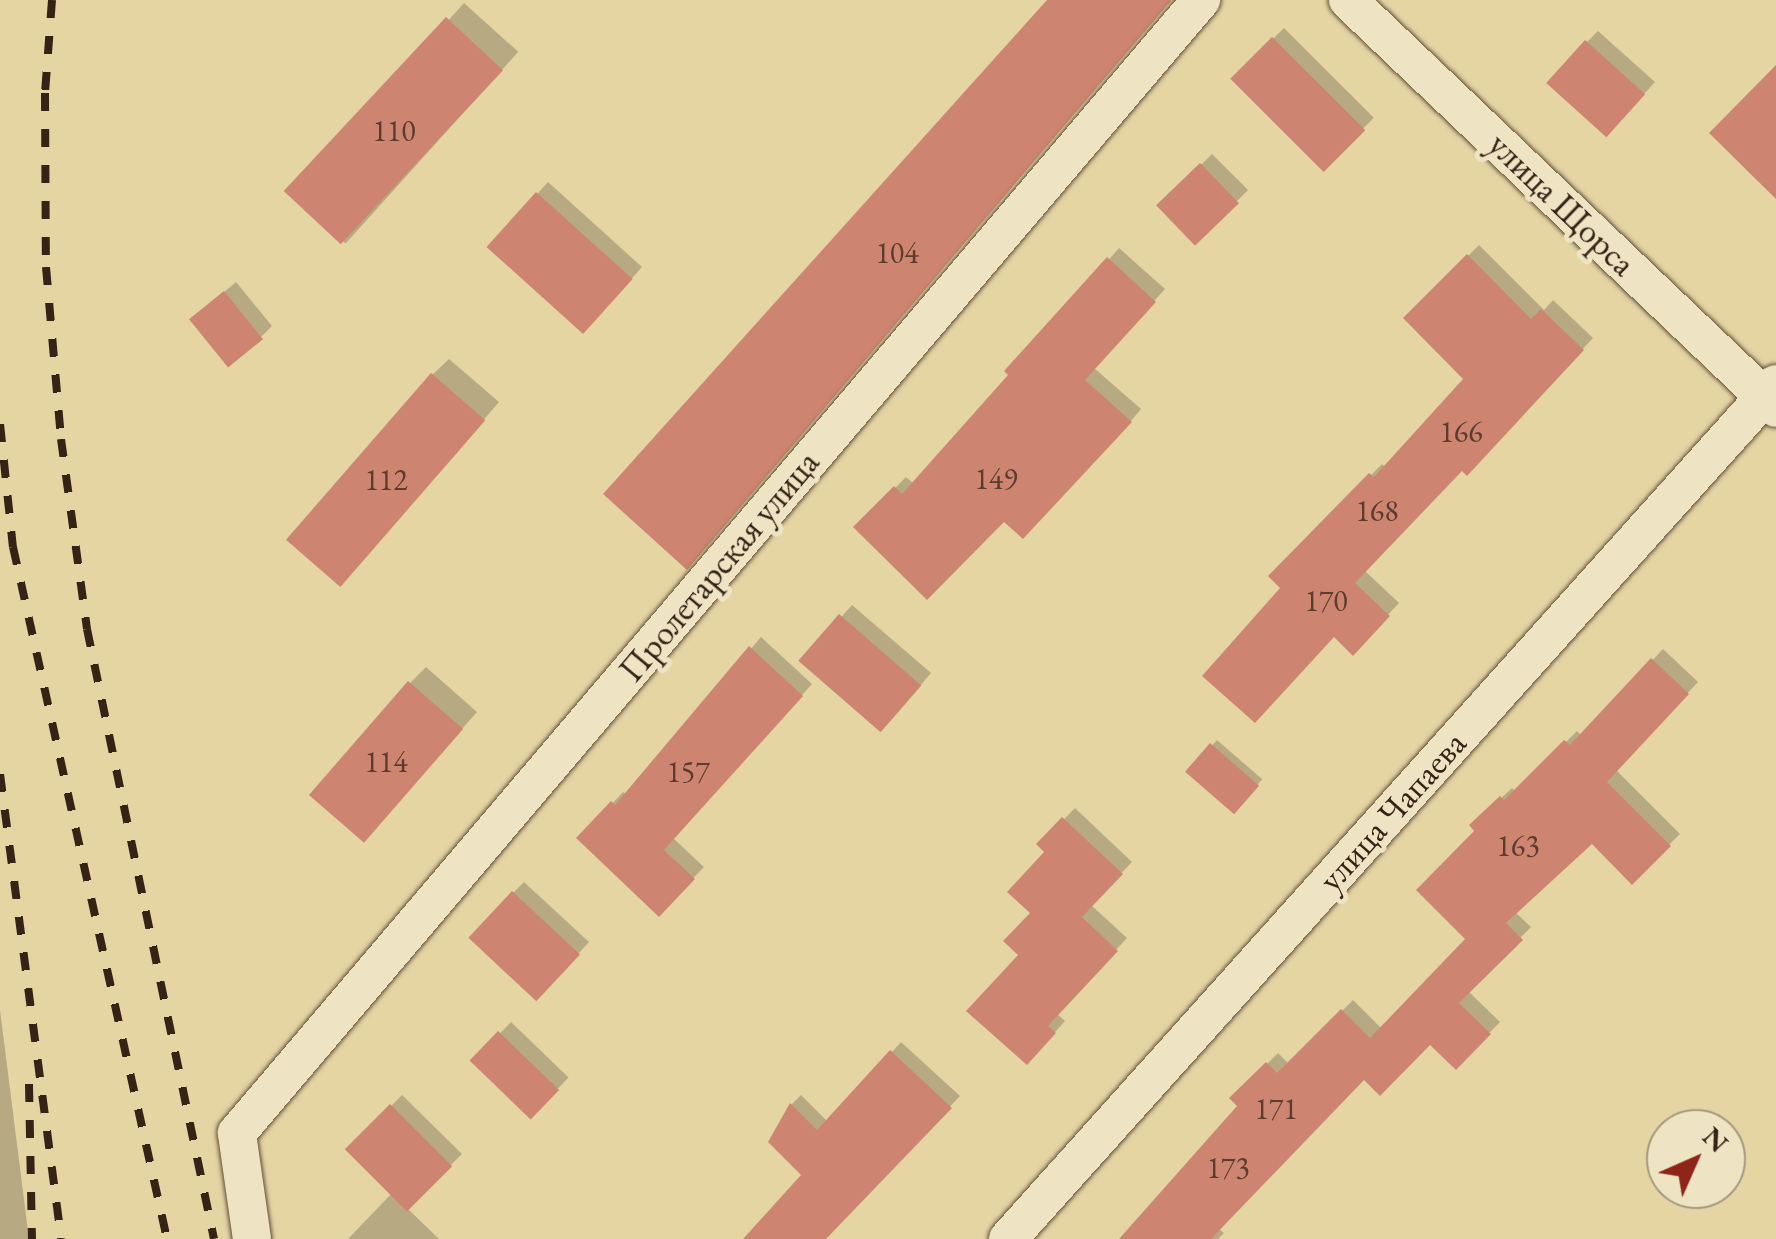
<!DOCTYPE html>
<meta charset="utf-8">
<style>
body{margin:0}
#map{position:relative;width:1776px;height:1239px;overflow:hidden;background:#e5d5a3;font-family:"EB Garamond",serif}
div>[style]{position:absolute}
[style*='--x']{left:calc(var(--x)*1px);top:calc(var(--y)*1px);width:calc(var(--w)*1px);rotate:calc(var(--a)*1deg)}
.shadow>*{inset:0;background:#0003;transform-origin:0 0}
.building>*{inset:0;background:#cd8572;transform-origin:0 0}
.roads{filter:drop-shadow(0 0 2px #615039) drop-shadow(0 0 2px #615039)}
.minor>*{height:38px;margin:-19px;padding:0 19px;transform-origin:19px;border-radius:19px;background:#eee4c3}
.rail>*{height:8px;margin-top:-4px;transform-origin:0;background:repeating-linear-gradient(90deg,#352316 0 18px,transparent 0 36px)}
span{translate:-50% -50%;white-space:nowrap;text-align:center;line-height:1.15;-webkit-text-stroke:10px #eee4c3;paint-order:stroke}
.number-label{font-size:30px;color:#5b3c2d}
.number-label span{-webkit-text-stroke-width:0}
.street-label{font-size:35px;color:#352316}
.north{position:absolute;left:1646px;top:1109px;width:100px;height:100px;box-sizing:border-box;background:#eee4c3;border:2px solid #a4977e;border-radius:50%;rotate:45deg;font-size:28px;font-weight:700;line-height:40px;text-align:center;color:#352316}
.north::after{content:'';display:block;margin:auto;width:35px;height:45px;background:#8f2418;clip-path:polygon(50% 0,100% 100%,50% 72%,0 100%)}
</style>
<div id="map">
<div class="shadow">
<div style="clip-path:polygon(1051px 0,1172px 0,686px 566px)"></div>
<div style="left:464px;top:3px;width:73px;height:258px;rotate:42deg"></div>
<div style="left:1284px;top:28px;width:127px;height:72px;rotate:45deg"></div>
<div style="clip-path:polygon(1598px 31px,1655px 82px,1618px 123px,1587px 42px)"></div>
<div style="left:1212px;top:154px;width:51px;height:73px;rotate:45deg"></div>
<div style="clip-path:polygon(548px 182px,642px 267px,595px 320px,490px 246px)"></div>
<div style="clip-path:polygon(1479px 245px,1544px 310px,1553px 300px,1593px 338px,1478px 461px,1462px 467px,1364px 570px,1399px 603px,1353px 652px,1272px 576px,1382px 464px,1386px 468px,1467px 379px,1406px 318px)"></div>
<div style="clip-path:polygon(1119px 248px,1165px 289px,1094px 368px,1141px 409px,1112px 443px,1004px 518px,857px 527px,906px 477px,914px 484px)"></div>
<div style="clip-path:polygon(236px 282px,272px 326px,261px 337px,204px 309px)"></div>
<div style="clip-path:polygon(449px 359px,499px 402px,357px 567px,432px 375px)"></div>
<div style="clip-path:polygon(852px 605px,931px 673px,892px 719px,802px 661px)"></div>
<div style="clip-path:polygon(761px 637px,812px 684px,673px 838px,704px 867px,659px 913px,580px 838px,623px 792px,627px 795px)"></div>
<div style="clip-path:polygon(1663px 649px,1698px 682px,1616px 770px,1680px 834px,1632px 881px,1592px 840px,1515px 912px,1531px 927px,1468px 991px,1500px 1022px,1456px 1067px,1430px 1042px,1364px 1077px,1218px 1228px,1224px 1233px,1218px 1239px,1125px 1239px,1241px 1106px,1233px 1098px,1278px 1053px,1289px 1064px,1353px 1000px,1382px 1029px,1468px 939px,1483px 815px,1512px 788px,1516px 792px,1577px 731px,1582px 736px)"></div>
<div style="clip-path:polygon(426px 667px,477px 712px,379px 823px,410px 683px)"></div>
<div style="left:1217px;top:740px;width:60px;height:42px;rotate:41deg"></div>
<div style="clip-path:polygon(1075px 808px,1132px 862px,1091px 905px,1127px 938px,1057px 1014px,1065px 1021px,1038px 1051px,1021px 954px,1048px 852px,1040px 844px)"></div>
<div style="clip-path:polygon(524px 882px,589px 942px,548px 987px,513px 893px)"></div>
<div style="clip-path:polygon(0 1010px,29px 1239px,0 1239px)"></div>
<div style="left:511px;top:1022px;width:80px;height:54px;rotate:44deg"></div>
<div style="clip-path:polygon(901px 1042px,960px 1096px,823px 1239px,746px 1239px,805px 1175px,771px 1141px,792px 1104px,801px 1095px,828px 1122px)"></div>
<div style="clip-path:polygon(402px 1095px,462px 1154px,407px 1208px,439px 1239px,348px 1239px,393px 1192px,349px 1149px)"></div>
</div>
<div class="building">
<div style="clip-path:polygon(1047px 0,1171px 0,687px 570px,603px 494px)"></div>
<div style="left:446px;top:17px;width:78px;height:238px;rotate:43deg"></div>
<div style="left:1272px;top:37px;width:132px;height:59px;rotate:45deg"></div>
<div style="left:1585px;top:40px;width:81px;height:58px;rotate:42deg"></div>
<div style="clip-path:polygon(1776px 65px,1776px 199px,1709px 133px)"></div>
<div style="left:1200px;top:163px;width:56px;height:61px;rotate:46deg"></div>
<div style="left:536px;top:192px;width:130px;height:74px;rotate:42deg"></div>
<div style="clip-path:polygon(1467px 254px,1531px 319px,1541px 309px,1584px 350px,1467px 476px,1462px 471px,1355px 583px,1390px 616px,1353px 656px,1334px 637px,1255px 723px,1202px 676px,1280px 588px,1268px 576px,1369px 473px,1374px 477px,1463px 379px,1403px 318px)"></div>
<div style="clip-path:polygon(1107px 257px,1156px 302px,1085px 380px,1132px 422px,1023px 539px,1004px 522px,927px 600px,853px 527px,894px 486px,902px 494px,1008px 375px,1004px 371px)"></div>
<div style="left:224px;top:291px;width:62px;height:45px;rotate:51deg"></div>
<div style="left:431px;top:373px;width:72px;height:221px;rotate:41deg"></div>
<div style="left:839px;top:614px;width:109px;height:62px;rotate:41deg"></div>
<div style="clip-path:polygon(749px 646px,803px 696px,664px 850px,695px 879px,659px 917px,576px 838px,611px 801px,615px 805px)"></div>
<div style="clip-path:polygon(1651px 658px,1689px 694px,1607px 782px,1671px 846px,1632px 885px,1592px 844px,1506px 923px,1523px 940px,1459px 1003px,1491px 1034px,1456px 1070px,1430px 1045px,1380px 1096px,1364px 1080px,1211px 1239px,1119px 1239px,1237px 1106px,1229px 1098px,1266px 1062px,1277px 1073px,1341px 1009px,1370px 1038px,1465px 939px,1416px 890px,1474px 831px,1469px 825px,1500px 796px,1504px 800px,1564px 740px,1570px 745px)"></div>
<div style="left:408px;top:681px;width:73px;height:151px;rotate:41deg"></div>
<div style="left:1210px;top:743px;width:65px;height:38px;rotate:41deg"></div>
<div style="clip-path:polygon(1062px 817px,1123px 874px,1082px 917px,1118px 951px,1048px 1026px,1056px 1033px,1027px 1065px,966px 1011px,1018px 955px,1003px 941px,1030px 913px,1007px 892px,1044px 852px,1036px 844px)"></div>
<div style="left:512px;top:891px;width:93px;height:64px;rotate:43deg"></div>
<div style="left:498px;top:1031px;width:85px;height:41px;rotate:44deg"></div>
<div style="clip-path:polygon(890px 1050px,952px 1108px,826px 1239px,743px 1239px,801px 1175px,768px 1142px,790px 1103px,817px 1130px)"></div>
<div style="left:390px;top:1104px;width:88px;height:64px;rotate:45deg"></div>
</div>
<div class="roads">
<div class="minor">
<div style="--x:1348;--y:0;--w:591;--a:43.63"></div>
<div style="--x:252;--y:1239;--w:107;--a:-98.1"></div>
<div style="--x:237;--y:1133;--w:1488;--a:-49.61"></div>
<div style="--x:1008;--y:1239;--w:1149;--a:-48.07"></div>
</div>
</div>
<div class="rail">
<div style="--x:52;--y:0;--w:93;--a:94.3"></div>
<div style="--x:45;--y:93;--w:174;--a:89.7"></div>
<div style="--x:46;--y:267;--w:173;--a:85"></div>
<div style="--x:61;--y:439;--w:192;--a:82.2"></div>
<div style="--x:87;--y:629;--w:623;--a:78.24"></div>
<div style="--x:0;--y:424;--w:124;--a:84"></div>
<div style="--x:13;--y:547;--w:709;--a:77.45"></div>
<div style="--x:0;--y:774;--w:469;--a:82.5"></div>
<div style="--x:29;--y:1084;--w:155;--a:88.9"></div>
</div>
<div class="number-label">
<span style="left:394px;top:131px">110</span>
<span style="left:897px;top:253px">104</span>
<span style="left:1461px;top:432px">166</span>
<span style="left:996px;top:479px">149</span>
<span style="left:386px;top:480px">112</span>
<span style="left:1377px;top:511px">168</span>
<span style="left:1326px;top:601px">170</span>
<span style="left:386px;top:762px">114</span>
<span style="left:688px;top:772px">157</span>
<span style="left:1518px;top:846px">163</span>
<span style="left:1276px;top:1109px">171</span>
<span style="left:1228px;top:1168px">173</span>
</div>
<div class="street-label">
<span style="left:1562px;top:204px;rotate:44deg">улица Щорса</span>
<span style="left:719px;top:566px;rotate:-50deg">Пролетарская улица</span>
<span style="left:1392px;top:811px;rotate:-48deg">улица Чапаева</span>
</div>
<div class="north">N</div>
</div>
